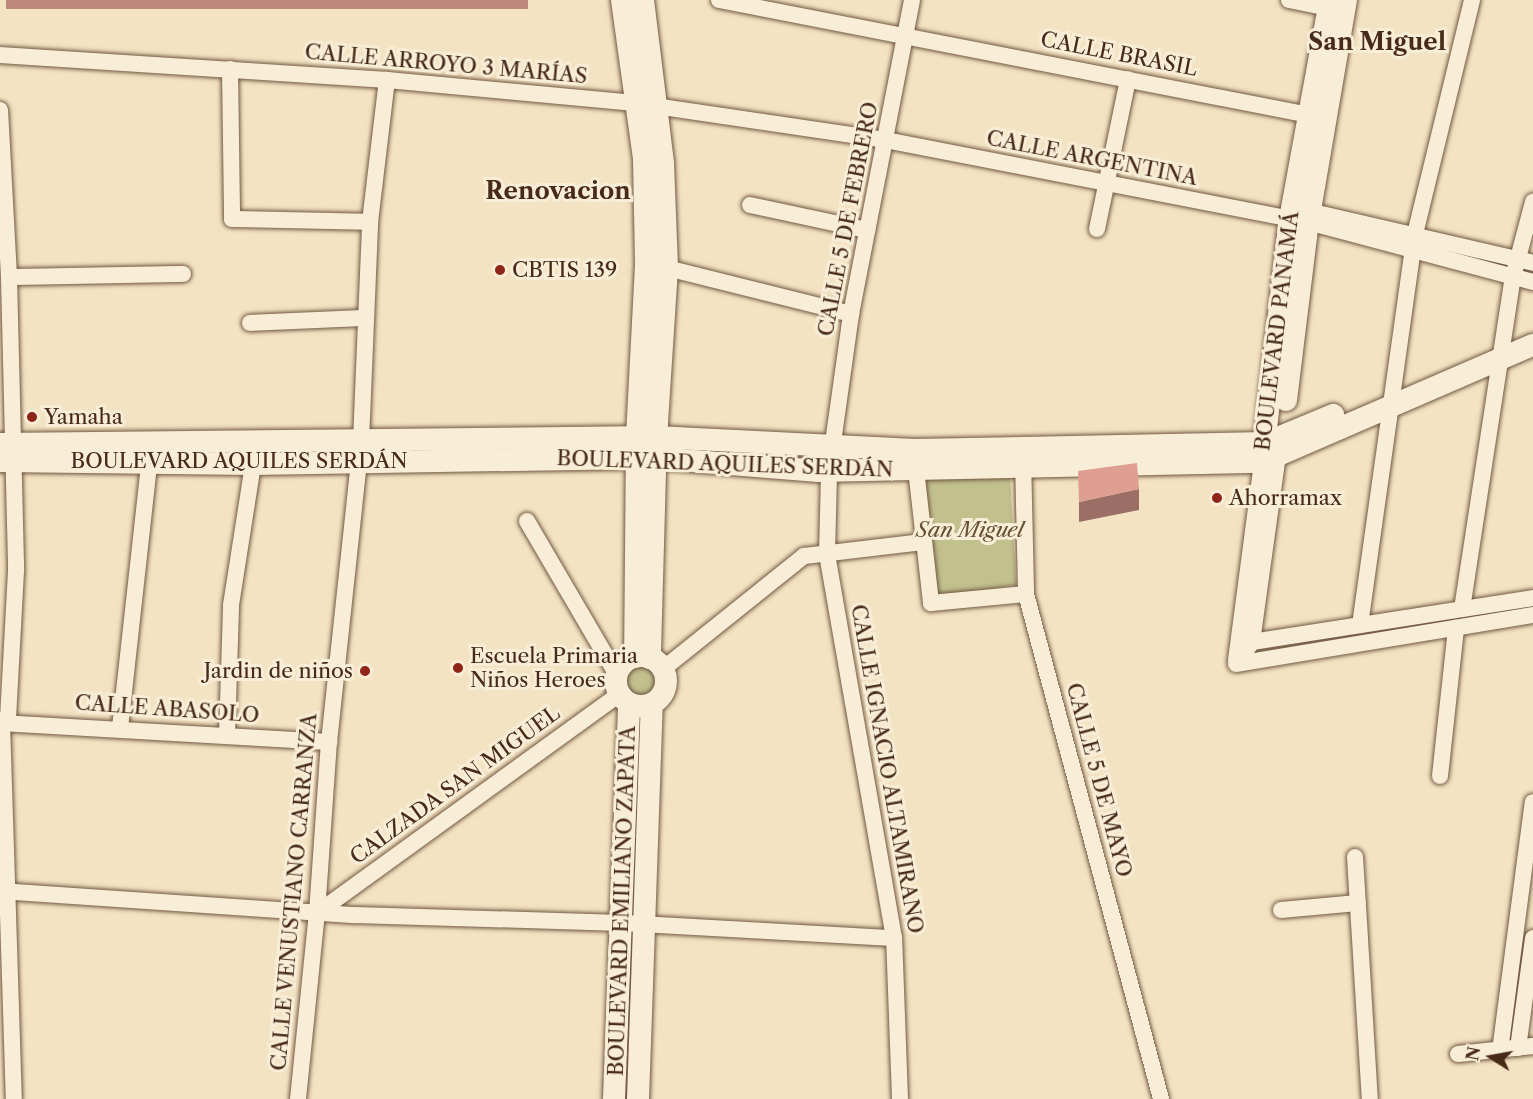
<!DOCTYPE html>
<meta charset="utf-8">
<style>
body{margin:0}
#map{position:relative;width:1533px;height:1099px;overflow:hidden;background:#f4e3c2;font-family:"Libre Caslon Text",serif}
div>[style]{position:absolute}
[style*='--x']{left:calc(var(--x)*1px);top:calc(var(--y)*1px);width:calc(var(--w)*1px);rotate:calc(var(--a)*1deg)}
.green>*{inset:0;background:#c2c18e}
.round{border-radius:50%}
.roads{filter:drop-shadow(0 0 2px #725842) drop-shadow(0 0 2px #725842)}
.street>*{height:16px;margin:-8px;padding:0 8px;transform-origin:8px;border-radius:8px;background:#f8edd7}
.secondary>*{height:22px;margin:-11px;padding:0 11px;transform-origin:11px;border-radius:11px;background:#f8edd7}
.secondary>.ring{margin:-11px;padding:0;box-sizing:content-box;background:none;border:22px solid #f8edd7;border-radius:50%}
.wall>*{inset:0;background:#bf887d;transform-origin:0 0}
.shaded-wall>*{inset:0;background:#9b6f66}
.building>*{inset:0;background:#de9e91}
.dots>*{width:16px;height:16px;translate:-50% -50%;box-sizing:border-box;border:3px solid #f8edd7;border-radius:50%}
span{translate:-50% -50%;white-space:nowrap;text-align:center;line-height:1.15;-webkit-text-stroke:6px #f8edd7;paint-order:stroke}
.street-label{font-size:21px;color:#472a17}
.poi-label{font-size:21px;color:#472a17}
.left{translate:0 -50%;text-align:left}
.right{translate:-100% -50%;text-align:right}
.park-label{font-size:21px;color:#665035;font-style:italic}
.quarter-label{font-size:24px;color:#472a17;font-weight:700}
.north{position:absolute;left:1461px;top:1027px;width:60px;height:60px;-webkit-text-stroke:4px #f8edd7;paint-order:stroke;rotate:281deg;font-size:16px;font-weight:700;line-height:24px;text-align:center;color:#472a17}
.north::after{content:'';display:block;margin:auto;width:21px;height:27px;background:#472a17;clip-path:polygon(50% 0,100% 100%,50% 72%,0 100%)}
</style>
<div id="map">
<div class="green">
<div style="clip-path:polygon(1010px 473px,1016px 585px,936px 597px,921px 475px)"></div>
<div class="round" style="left:624px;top:662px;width:34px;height:34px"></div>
</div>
<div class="roads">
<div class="street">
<div style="--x:719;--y:0;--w:611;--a:11.03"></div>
<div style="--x:1289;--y:0;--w:50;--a:11.5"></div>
<div style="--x:0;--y:55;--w:388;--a:3.7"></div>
<div style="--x:387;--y:80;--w:249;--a:5.3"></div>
<div style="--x:635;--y:103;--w:253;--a:8.4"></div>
<div style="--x:885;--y:140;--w:431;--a:11"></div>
<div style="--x:1308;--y:222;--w:233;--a:14.9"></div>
<div style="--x:230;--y:69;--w:150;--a:89.2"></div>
<div style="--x:232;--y:219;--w:138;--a:1.2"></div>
<div style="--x:0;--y:110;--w:167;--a:86.9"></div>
<div style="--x:9;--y:277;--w:294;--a:88.6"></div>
<div style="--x:16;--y:571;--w:146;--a:93.1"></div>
<div style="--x:8;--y:717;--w:8;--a:135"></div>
<div style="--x:750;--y:205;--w:120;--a:12.1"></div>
<div style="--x:1300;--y:209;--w:239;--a:13"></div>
<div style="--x:1097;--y:229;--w:153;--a:-78.3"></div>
<div style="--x:667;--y:268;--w:190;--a:14"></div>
<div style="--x:9;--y:277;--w:174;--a:-1"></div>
<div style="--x:250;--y:323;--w:116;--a:-2.5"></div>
<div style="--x:1023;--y:458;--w:136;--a:88.7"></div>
<div style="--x:1026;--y:594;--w:523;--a:75.03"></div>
<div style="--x:915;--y:460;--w:144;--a:83.6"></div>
<div style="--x:931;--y:603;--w:95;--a:-5.4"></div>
<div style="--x:527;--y:521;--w:178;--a:59.7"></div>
<div style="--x:1462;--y:609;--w:336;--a:-81.3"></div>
<div style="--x:1513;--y:277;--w:78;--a:-75.1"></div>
<div style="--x:1360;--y:625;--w:395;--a:-82"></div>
<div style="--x:1415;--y:234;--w:241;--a:-76.3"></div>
<div style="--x:1252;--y:642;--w:284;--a:-8.9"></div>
<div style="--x:1247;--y:649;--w:9;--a:-54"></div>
<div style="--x:1252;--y:642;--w:189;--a:-82.1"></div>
<div style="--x:1236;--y:660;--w:200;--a:-82.5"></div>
<div style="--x:1236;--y:664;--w:301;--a:-9.4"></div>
<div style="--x:663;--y:669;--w:181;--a:-38.7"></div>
<div style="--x:804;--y:556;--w:120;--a:-6.7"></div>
<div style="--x:0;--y:720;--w:4;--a:56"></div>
<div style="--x:2;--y:723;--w:376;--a:88.2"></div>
<div style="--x:0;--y:723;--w:330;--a:3.3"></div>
<div style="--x:120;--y:728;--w:266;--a:-83.7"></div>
<div style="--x:227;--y:735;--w:130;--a:-88.2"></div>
<div style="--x:231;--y:605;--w:143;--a:-81.1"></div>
<div style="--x:1440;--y:776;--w:149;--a:-83.8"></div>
<div style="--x:1355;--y:857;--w:242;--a:86.5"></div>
<div style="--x:0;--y:891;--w:356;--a:3.9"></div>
<div style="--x:355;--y:915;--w:267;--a:1.7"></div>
<div style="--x:622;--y:923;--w:272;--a:3.2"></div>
<div style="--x:1281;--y:910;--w:77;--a:-5.2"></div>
<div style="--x:317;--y:913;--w:374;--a:-35.9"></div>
<div style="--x:1518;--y:1048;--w:111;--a:-82.2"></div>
<div style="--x:1500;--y:1051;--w:251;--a:-82.5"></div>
<div style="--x:1458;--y:1054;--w:75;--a:-6.1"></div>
<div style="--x:298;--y:1099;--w:187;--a:-84.2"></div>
<div style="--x:317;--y:913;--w:171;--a:-86"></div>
<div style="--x:329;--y:742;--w:303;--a:-83.9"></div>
<div style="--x:361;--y:441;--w:219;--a:-87.6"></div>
<div style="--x:370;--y:222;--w:143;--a:-83.2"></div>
<div style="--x:900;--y:1099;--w:161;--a:-92.1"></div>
<div style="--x:894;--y:938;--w:389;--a:-99.9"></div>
<div style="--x:827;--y:555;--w:84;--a:-88.6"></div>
<div style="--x:829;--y:471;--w:159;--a:-82"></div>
<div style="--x:851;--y:314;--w:320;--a:-79"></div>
</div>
<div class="secondary">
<div style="--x:622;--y:0;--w:161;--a:82.1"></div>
<div style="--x:644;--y:159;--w:106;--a:88.9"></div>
<div style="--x:646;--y:265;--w:174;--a:93"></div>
<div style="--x:637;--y:439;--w:218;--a:90.5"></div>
<div style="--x:643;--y:0;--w:164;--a:83"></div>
<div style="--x:663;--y:163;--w:105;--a:87.8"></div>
<div style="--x:667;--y:268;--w:169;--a:93.7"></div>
<div style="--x:656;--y:437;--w:221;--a:91.6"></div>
<div style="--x:1286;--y:400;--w:179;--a:-83"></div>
<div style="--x:1308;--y:222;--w:225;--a:-80.3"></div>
<div style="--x:0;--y:444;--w:656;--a:-0.61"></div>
<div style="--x:656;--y:437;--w:259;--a:2.9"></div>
<div style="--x:915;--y:450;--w:108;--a:-1.1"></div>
<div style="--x:1023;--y:448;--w:243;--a:-1.2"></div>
<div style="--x:1266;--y:443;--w:73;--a:-22.7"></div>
<div style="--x:1263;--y:455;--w:238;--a:-83.5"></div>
<div style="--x:1290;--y:219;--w:223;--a:-79.6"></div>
<div style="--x:0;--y:461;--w:253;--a:0.7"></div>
<div style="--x:253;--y:464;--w:403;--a:-0.9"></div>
<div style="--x:656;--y:458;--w:163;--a:4.6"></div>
<div style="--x:818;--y:471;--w:444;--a:-1.2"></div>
<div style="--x:1262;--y:462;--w:295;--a:-23.4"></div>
<div class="ring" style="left:616px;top:656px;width:28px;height:28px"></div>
<div style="--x:614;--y:1099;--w:395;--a:-87.8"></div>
<div style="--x:638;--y:1099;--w:395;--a:-88"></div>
</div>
</div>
<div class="wall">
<div style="left:6px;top:0;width:522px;height:9px"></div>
</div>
<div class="shaded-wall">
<div style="clip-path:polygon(1139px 489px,1139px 510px,1079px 522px,1079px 502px)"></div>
</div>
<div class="building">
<div style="clip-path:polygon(1137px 463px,1139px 489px,1079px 502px,1078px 471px)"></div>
</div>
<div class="dots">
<div style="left:500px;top:270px;background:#8f2418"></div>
<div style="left:32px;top:417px;background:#8f2418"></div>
<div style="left:1217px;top:498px;background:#8f2418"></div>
<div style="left:458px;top:668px;background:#8f2418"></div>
<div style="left:365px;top:671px;background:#8f2418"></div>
</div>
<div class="street-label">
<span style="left:1119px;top:54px;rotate:11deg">CALLE BRASIL</span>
<span style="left:446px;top:64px;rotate:5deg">CALLE ARROYO 3 MARÍAS</span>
<span style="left:1092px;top:158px;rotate:11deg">CALLE ARGENTINA</span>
<span style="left:848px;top:219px;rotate:-79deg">CALLE 5 DE FEBRERO</span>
<span style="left:1277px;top:331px;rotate:-83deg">BOULEVARD PANAMÁ</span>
<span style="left:239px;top:461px">BOULEVARD AQUILES SERDÁN</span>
<span style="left:725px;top:464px;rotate:2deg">BOULEVARD AQUILES SERDÁN</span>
<span style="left:167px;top:709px;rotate:4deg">CALLE ABASOLO</span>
<span style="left:887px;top:769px;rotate:80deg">CALLE IGNACIO ALTAMIRANO</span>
<span style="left:1099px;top:780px;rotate:75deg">CALLE 5 DE MAYO</span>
<span style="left:455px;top:785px;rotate:-36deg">CALZADA SAN MIGUEL</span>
<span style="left:294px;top:892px;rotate:-85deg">CALLE VENUSTIANO CARRANZA</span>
<span style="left:622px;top:901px;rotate:-88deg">BOULEVARD EMILIANO ZAPATA</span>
</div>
<div class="poi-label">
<span class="left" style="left:512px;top:270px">CBTIS 139</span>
<span class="left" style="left:44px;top:417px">Yamaha</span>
<span class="left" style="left:1229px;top:498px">Ahorramax</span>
<span class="left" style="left:470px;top:668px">Escuela Primaria<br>Niños Heroes</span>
<span class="right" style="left:353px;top:671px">Jardin de niños</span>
</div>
<div class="park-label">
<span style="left:970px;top:530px">San Miguel</span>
</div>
<div class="quarter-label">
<span style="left:1377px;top:42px">San Miguel</span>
<span style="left:558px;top:191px">Renovacion</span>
</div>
<div class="north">N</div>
</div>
